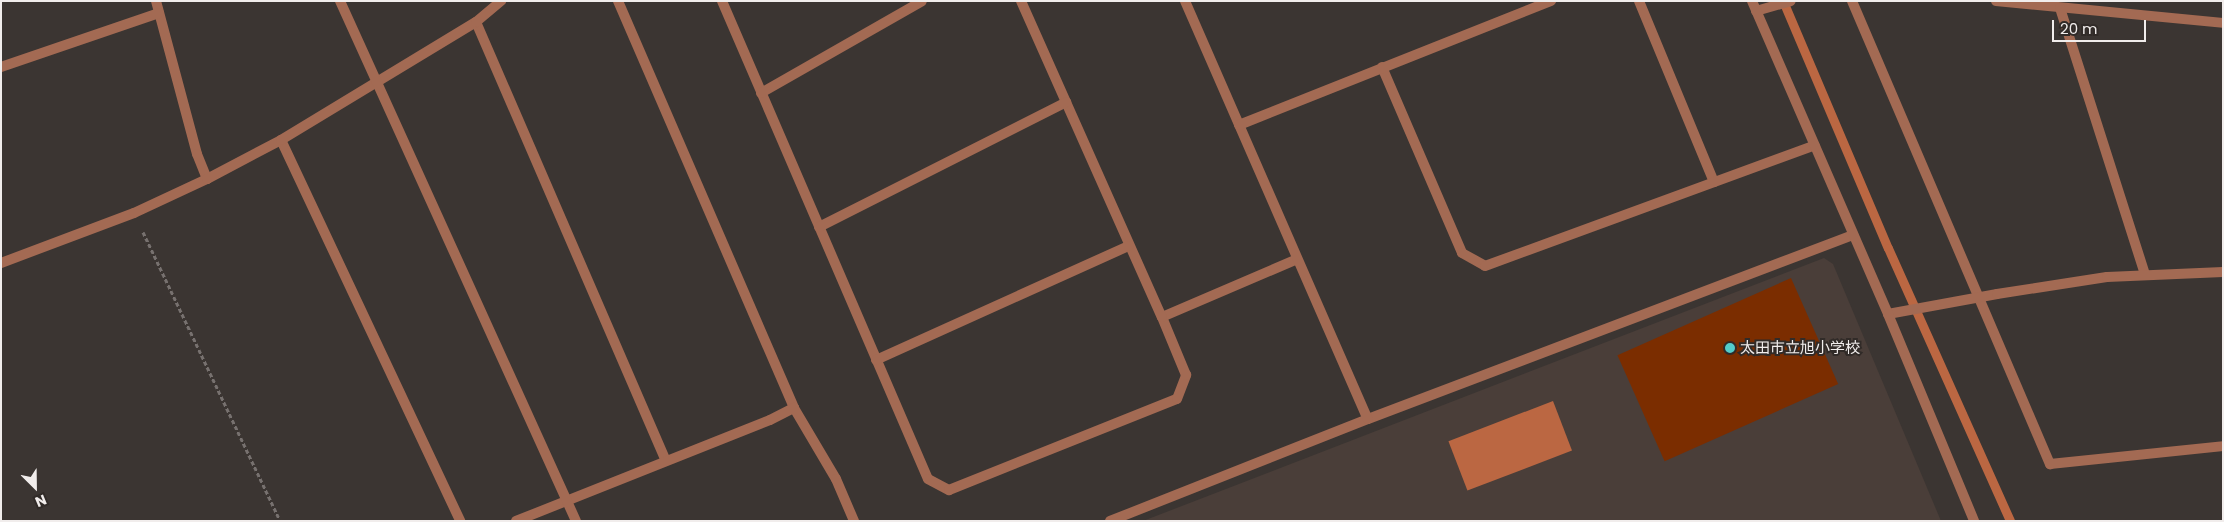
<!DOCTYPE html>
<meta charset="utf-8">
<style>
body{margin:0}
#map{position:relative;width:2224px;height:522px;overflow:hidden;background:#3b3532;font-family:Poppins,"Noto Sans JP",sans-serif}
div>[style]{position:absolute}
[style*='--x']{left:calc(var(--x)*1px);top:calc(var(--y)*1px);width:calc(var(--w)*1px);rotate:calc(var(--a)*1deg)}
.built>*{inset:0;background:#4a3e39}
.water>*{inset:0;background:#bb6742;transform-origin:0 0}
.stream>*{height:9px;margin:-4.5px;padding:0 4.5px;transform-origin:4.5px;border-radius:4.5px;background:#bb6742}
.building>*{inset:0;background:#7b2d00;transform-origin:0 0}
.path>*{height:3px;margin-top:-1.5px;transform-origin:0;background:repeating-linear-gradient(90deg,#77716f 0 4px,transparent 0 6.5px)}
.service>*{height:10px;margin:-5px;padding:0 5px;transform-origin:5px;border-radius:5px;background:#a36a53}
.minor>*{height:10px;margin:-5px;padding:0 5px;transform-origin:5px;border-radius:5px;background:#a36a53}
.tertiary>*{height:10px;margin:-5px;padding:0 5px;transform-origin:5px;border-radius:5px;background:#a36a53}
.dots>*{width:14px;height:14px;translate:-50% -50%;box-sizing:border-box;border:2px solid #312b28;border-radius:50%}
span{translate:-50% -50%;white-space:nowrap;text-align:center;line-height:1.15;-webkit-text-stroke:4px #312b28;paint-order:stroke}
.poi-label{font-size:15px;color:#f1edec}
.left{translate:0 -50%;text-align:left}
.frame{position:absolute;inset:0;border:2px solid #f1edec;pointer-events:none}
.north{position:absolute;left:10px;top:462px;width:50px;height:50px;-webkit-text-stroke:4px #312b28;paint-order:stroke;rotate:157deg;font-size:14px;font-weight:700;line-height:20px;text-align:center;color:#f1edec}
.north::after{content:'';display:block;margin:auto;width:18px;height:22px;background:#f1edec;clip-path:polygon(50% 0,100% 100%,50% 72%,0 100%)}
.scale{position:absolute;left:2052px;top:20px;width:94px;height:22px;box-sizing:border-box;border:2px solid #f1edec;border-top:0;padding-left:6px;font-size:15px;line-height:18px;white-space:nowrap;color:#f1edec;-webkit-text-stroke:4px #312b28;paint-order:stroke}
</style>
<div id="map">
<div class="built">
<div style="clip-path:polygon(1824px 258px,1833px 264px,1941px 521px,1143px 521px)"></div>
</div>
<div class="water">
<div style="left:1553px;top:401px;width:53px;height:112px;rotate:69deg"></div>
</div>
<div class="stream">
<div style="--x:1783;--y:1;--w:268;--a:67"></div>
<div style="--x:1888;--y:248;--w:299;--a:65.9"></div>
</div>
<div class="building">
<div style="left:1791px;top:278px;width:116px;height:190px;rotate:66deg"></div>
</div>
<div class="path">
<div style="--x:143;--y:232;--w:320;--a:64.6"></div>
</div>
<div class="service">
<div style="--x:1110;--y:521;--w:277;--a:-21.6"></div>
<div style="--x:1368;--y:419;--w:519;--a:-20.78"></div>
</div>
<div class="minor">
<div style="--x:156;--y:1;--w:158;--a:75"></div>
<div style="--x:197;--y:154;--w:27;--a:68"></div>
<div style="--x:618;--y:1;--w:443;--a:66.6"></div>
<div style="--x:794;--y:408;--w:82;--a:59.4"></div>
<div style="--x:836;--y:479;--w:46;--a:66.8"></div>
<div style="--x:722;--y:1;--w:520;--a:66.69"></div>
<div style="--x:928;--y:479;--w:24;--a:28"></div>
<div style="--x:949;--y:490;--w:245;--a:-21.8"></div>
<div style="--x:1177;--y:399;--w:26;--a:-69"></div>
<div style="--x:1186;--y:375;--w:63;--a:-112.5"></div>
<div style="--x:1162;--y:317;--w:147;--a:-23.2"></div>
<div style="--x:1021;--y:1;--w:346;--a:66"></div>
<div style="--x:1185;--y:1;--w:456;--a:66.4"></div>
<div style="--x:1639;--y:1;--w:196;--a:67.5"></div>
<div style="--x:1852;--y:1;--w:504;--a:66.85"></div>
<div style="--x:2050;--y:464;--w:174;--a:-5.9"></div>
<div style="--x:1996;--y:1;--w:228;--a:5.5"></div>
<div style="--x:2060;--y:8;--w:280;--a:72.3"></div>
<div style="--x:1756;--y:11;--w:36;--a:-16"></div>
<div style="--x:476;--y:22;--w:478;--a:66.6"></div>
<div style="--x:1;--y:67;--w:167;--a:-18.9"></div>
<div style="--x:1382;--y:67;--w:202;--a:66.7"></div>
<div style="--x:1462;--y:253;--w:26;--a:29"></div>
<div style="--x:1485;--y:266;--w:351;--a:-20.1"></div>
<div style="--x:761;--y:93;--w:185;--a:-29.7"></div>
<div style="--x:1239;--y:125;--w:336;--a:-21.7"></div>
<div style="--x:281;--y:140;--w:421;--a:64.8"></div>
<div style="--x:819;--y:227;--w:277;--a:-26.8"></div>
<div style="--x:1;--y:263;--w:142;--a:-20.6"></div>
<div style="--x:134;--y:213;--w:81;--a:-25"></div>
<div style="--x:207;--y:179;--w:84;--a:-27.8"></div>
<div style="--x:281;--y:140;--w:228;--a:-31.2"></div>
<div style="--x:476;--y:22;--w:33;--a:-40"></div>
<div style="--x:1888;--y:314;--w:111;--a:-10.4"></div>
<div style="--x:1997;--y:294;--w:111;--a:-8.8"></div>
<div style="--x:2107;--y:277;--w:116;--a:-2.5"></div>
<div style="--x:876;--y:360;--w:277;--a:-24.3"></div>
<div style="--x:516;--y:521;--w:273;--a:-21.7"></div>
<div style="--x:770;--y:420;--w:27;--a:-27"></div>
</div>
<div class="tertiary">
<div style="--x:340;--y:1;--w:571;--a:65.59"></div>
<div style="--x:1752;--y:1;--w:341;--a:66.5"></div>
<div style="--x:1888;--y:314;--w:224;--a:67.4"></div>
</div>
<div class="dots">
<div style="left:1730px;top:348px;background:#53cdcb"></div>
</div>
<div class="poi-label">
<span class="left" style="left:1740px;top:348px">太田市立旭小学校</span>
</div>
<div class="frame"></div>
<div class="north">N</div>
<div class="scale">20 m</div>
</div>
